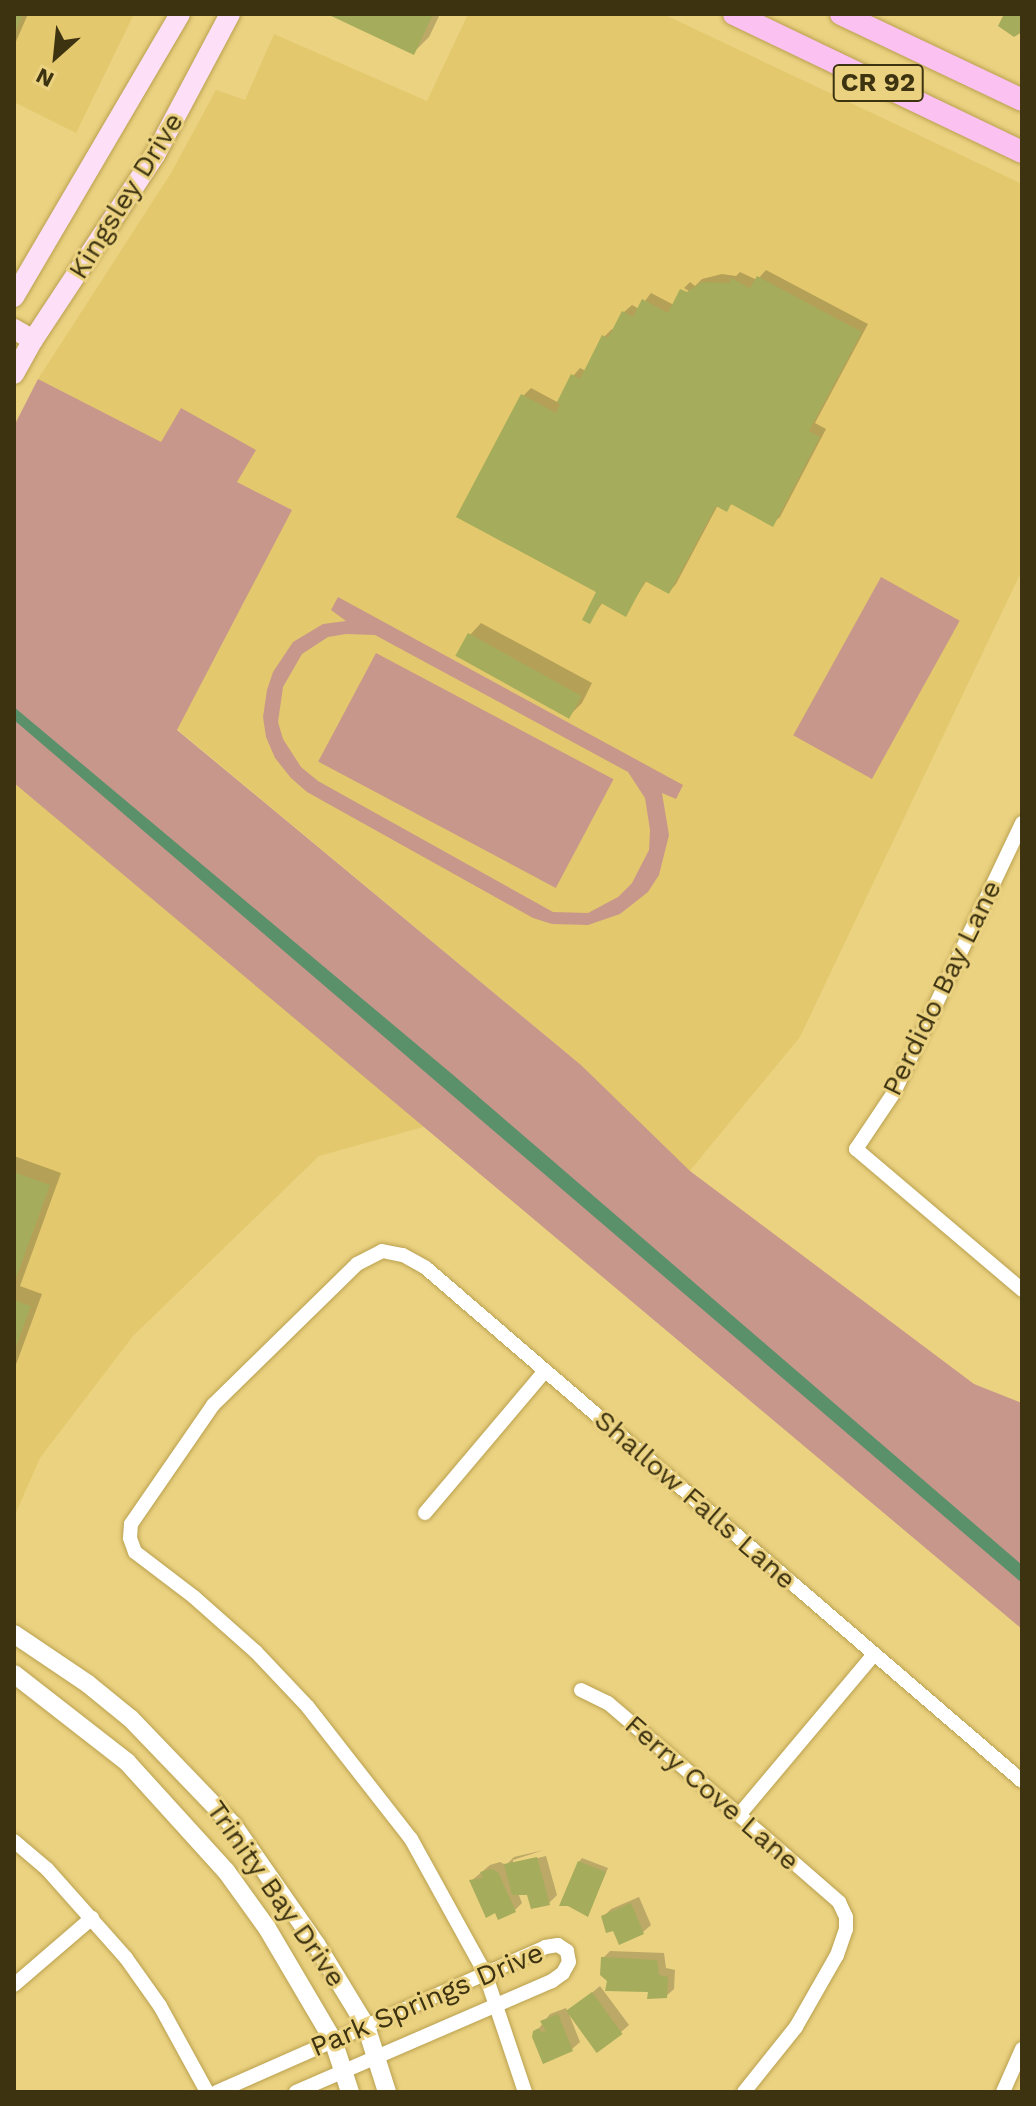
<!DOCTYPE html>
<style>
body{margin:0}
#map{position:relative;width:1036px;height:2106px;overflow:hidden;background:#ebd281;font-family:"Work Sans",sans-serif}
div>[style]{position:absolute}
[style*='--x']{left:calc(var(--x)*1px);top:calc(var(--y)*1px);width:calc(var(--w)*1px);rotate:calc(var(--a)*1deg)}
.built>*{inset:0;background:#e3c86d}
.green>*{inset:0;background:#c8978b;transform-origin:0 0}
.water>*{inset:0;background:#5a916b}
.shadow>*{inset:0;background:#0003}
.building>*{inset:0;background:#a5ac5b;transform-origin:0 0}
.roads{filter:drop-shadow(0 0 2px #b9a150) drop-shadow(0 0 2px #b9a150)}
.minor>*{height:14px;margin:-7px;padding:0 7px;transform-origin:7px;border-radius:7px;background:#fff}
.tertiary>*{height:18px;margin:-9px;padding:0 9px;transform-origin:9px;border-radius:9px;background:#fff}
.secondary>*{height:20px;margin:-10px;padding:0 10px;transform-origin:10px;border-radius:10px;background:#fde0f8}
.primary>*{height:22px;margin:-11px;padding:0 11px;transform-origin:11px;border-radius:11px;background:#fbc1f1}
span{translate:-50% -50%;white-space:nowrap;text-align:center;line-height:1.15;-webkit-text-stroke:6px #ebd281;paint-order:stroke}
.shield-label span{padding:2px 6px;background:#ebd281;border:2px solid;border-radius:6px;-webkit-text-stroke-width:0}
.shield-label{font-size:26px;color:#3e3311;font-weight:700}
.street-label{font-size:28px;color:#3e3311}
.frame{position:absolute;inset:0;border:16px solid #3e3311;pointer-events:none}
.north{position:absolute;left:16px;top:16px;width:80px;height:80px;-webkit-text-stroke:6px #ebd281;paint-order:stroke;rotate:207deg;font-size:22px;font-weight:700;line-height:32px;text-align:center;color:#3e3311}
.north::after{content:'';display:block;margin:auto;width:28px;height:36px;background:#3e3311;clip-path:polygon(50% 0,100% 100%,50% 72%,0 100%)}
</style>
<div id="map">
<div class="built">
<div style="clip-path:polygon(14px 14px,134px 14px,76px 133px,14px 102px)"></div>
<div style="clip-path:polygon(468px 14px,663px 14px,1022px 184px,1022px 570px,800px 1037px,688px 1173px,581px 1065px,177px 729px,291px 510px,38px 379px,171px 173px,216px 90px,245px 100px,274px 34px,427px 101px)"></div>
<div style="clip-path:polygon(14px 783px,427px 1126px,319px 1156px,133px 1336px,40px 1458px,14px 1517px)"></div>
</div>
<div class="green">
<div style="clip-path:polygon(38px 379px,161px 442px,181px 408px,256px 450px,237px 482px,292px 510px,177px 730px,581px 1065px,690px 1171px,974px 1384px,1022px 1403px,1022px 1629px,14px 783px,14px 426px)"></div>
<div style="left:881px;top:577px;width:90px;height:181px;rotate:29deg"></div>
<div style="clip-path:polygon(evenodd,338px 597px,683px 785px,676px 799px,662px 793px,669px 835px,659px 875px,648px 892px,620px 914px,588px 925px,552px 924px,533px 918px,307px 792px,291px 778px,275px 758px,266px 737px,263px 717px,267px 690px,273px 672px,293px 642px,323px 624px,346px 621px,331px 610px,338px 597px,346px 634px,375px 635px,628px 772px,645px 798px,650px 830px,649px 850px,632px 883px,618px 897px,588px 913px,553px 912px,318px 781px,301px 767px,283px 739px,278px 722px,283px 687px,302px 654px,328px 637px,346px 634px)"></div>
<div style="left:376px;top:653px;width:269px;height:123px;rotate:28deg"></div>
</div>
<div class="water">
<div style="clip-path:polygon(14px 707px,452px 1074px,1022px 1565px,1022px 1583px,14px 720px)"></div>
</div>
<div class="shadow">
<div style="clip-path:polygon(14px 14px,28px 14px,14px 46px)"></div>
<div style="clip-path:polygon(332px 14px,440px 14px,429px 37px,413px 53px)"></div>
<div style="clip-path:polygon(766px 270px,868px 324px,815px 423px,826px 429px,780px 517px,772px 524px,733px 503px,726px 509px,718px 505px,676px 584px,669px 592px,647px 580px,625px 614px,603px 602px,589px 622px,599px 591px,523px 396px,531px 388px,559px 403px,573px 376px,580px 368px,586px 371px,604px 337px,612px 329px,615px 330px,624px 312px,632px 305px,639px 309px,651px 293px,674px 305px,697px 296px,684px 288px,690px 282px,695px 286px,702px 279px,722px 274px,736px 276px,740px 272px,757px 280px)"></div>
<div style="clip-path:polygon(481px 623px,592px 683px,582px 703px,570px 715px,470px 635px)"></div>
<div style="clip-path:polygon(14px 1156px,61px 1173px,20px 1286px,42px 1294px,14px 1370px)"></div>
<div style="clip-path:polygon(544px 1850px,513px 1860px,513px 1864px,546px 1856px,557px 1895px,549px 1903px,528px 1893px,518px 1893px,522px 1903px,514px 1911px,471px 1881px,490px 1865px,500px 1862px,506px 1865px,514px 1857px)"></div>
<div style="clip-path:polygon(582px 1858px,608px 1868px,588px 1915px,579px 1862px)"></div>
<div style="clip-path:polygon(639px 1897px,651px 1925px,643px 1932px,614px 1928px,603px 1917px,611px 1909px)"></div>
<div style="clip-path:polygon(610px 1951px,664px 1953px,666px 1968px,675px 1970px,674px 1989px,666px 1996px,609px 1980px,603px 1958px)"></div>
<div style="clip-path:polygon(600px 1986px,629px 2025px,621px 2032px,595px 2050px,569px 2014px,580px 2042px,572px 2049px,536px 2032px,550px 2014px,566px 2008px,568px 2013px)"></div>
</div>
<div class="building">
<div style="clip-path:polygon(14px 14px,23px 14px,14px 35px)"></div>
<div style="clip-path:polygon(327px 14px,433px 14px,414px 55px)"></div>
<div style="clip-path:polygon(1004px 14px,1022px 14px,1022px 32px,1014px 37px,998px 26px)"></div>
<div style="clip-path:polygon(757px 276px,862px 332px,809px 431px,820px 437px,773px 527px,731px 504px,727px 512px,716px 506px,669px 594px,645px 581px,626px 617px,601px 603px,590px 624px,582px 620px,596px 592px,456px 517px,521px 394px,556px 413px,560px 405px,557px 402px,571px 374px,580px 379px,602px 335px,608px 338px,622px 311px,633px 317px,642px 299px,668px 313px,680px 289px,687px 292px,702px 282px,729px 283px,731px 278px,750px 288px)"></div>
<div style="left:468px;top:633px;width:130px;height:26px;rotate:29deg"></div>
<div style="clip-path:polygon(14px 1172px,50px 1185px,14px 1284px)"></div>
<div style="clip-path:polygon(14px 1300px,31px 1306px,14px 1352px)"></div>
<div style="clip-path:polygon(537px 1857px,550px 1905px,531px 1909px,527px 1895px,512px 1895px,504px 1864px)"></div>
<div style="clip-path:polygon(578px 1861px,606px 1872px,588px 1917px,568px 1906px,559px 1906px)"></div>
<div style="clip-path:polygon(491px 1869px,498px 1872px,516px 1912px,498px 1920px,495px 1913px,486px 1918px,469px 1880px,483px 1878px,480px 1872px)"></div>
<div style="clip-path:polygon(631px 1903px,644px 1934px,619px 1945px,613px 1931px,606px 1933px,601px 1916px)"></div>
<div style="clip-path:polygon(601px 1957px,657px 1960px,659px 1975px,668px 1977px,667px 1998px,647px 1999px,648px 1992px,605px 1991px,607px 1981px,600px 1975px)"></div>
<div style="left:592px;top:1992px;width:52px;height:32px;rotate:54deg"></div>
<div style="clip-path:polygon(558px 2014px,573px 2051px,543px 2064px,532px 2037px,533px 2031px,539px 2028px,541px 2032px,546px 2031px,540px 2021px)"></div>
</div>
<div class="roads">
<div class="minor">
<div style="--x:1022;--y:823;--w:297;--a:115.4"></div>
<div style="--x:895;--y:1091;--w:70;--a:123.9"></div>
<div style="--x:856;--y:1149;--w:218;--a:40.3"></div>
<div style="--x:425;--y:1513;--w:186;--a:-49.8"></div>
<div style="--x:581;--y:1690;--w:30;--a:26"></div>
<div style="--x:608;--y:1703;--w:172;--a:40.5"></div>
<div style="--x:739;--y:1815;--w:133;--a:41"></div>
<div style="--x:839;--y:1902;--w:17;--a:65"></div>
<div style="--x:846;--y:1917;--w:12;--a:90"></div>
<div style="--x:846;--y:1929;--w:28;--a:109"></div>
<div style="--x:837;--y:1955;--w:83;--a:119.7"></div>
<div style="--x:796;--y:2027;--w:83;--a:128.7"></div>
<div style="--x:739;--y:1815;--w:210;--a:-50"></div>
<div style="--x:14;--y:1841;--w:43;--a:40.3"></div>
<div style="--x:47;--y:1869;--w:119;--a:48.4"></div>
<div style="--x:126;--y:1958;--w:59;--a:54.7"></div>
<div style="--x:160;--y:2006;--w:98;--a:61.3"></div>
<div style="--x:14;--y:1985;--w:103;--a:-40.7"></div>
<div style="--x:217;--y:2092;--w:359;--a:-23.8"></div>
<div style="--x:545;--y:1947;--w:13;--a:-9"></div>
<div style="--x:558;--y:1945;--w:11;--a:34"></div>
<div style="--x:567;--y:1951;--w:11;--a:80"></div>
<div style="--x:569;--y:1962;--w:13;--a:119"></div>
<div style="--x:563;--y:1973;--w:14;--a:144"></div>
<div style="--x:552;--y:1981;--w:279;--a:156.6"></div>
<div style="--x:525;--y:2092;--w:126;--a:-108.6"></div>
<div style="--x:485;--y:1973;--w:153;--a:-118.9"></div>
<div style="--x:411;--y:1839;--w:167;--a:-128"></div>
<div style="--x:308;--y:1707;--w:76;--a:-133.4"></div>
<div style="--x:256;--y:1652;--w:83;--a:-138.4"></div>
<div style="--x:194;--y:1597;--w:74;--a:-142.7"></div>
<div style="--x:135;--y:1552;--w:15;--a:-110"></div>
<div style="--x:130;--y:1538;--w:14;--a:-86"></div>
<div style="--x:131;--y:1524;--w:145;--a:-55.4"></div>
<div style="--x:213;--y:1405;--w:202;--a:-44.4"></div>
<div style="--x:357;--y:1264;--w:28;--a:-27"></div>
<div style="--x:382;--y:1251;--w:21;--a:11"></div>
<div style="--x:403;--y:1255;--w:26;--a:29"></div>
<div style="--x:426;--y:1268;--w:786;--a:40.72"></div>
<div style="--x:1003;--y:2092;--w:47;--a:-66.2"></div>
</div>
<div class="tertiary">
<div style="--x:14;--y:1634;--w:89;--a:34"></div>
<div style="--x:88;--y:1684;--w:55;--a:39.1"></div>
<div style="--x:131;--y:1719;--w:147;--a:46.1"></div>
<div style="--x:233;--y:1825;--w:145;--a:55.1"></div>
<div style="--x:316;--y:1944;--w:96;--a:58.6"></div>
<div style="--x:366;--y:2026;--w:69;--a:72.3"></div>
<div style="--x:14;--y:1674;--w:143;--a:37.9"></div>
<div style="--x:127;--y:1762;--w:147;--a:47.8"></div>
<div style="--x:226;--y:1871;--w:70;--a:54.3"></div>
<div style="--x:267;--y:1928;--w:130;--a:59.5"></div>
<div style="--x:333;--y:2040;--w:55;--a:71.9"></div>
</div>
<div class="secondary">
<div style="--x:14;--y:297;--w:328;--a:-59.6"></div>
<div style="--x:14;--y:329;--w:22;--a:30"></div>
<div style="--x:14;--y:374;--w:39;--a:-61"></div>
<div style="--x:33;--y:340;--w:222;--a:-56.6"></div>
<div style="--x:155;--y:155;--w:160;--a:-62"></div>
</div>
<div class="primary">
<div style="--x:734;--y:14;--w:319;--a:25.6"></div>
<div style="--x:841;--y:14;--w:200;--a:25.4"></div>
</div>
</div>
<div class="shield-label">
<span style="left:878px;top:83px">CR 92</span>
</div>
<div class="street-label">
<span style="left:126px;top:196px;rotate:-58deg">Kingsley Drive</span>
<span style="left:942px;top:988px;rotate:-64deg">Perdido Bay Lane</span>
<span style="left:695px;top:1500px;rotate:41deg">Shallow Falls Lane</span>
<span style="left:712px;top:1793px;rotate:41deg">Ferry Cove Lane</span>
<span style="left:276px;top:1894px;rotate:55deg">Trinity Bay Drive</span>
<span style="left:427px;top:2000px;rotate:-23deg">Park Springs Drive</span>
</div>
<div class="frame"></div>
<div class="north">N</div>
</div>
